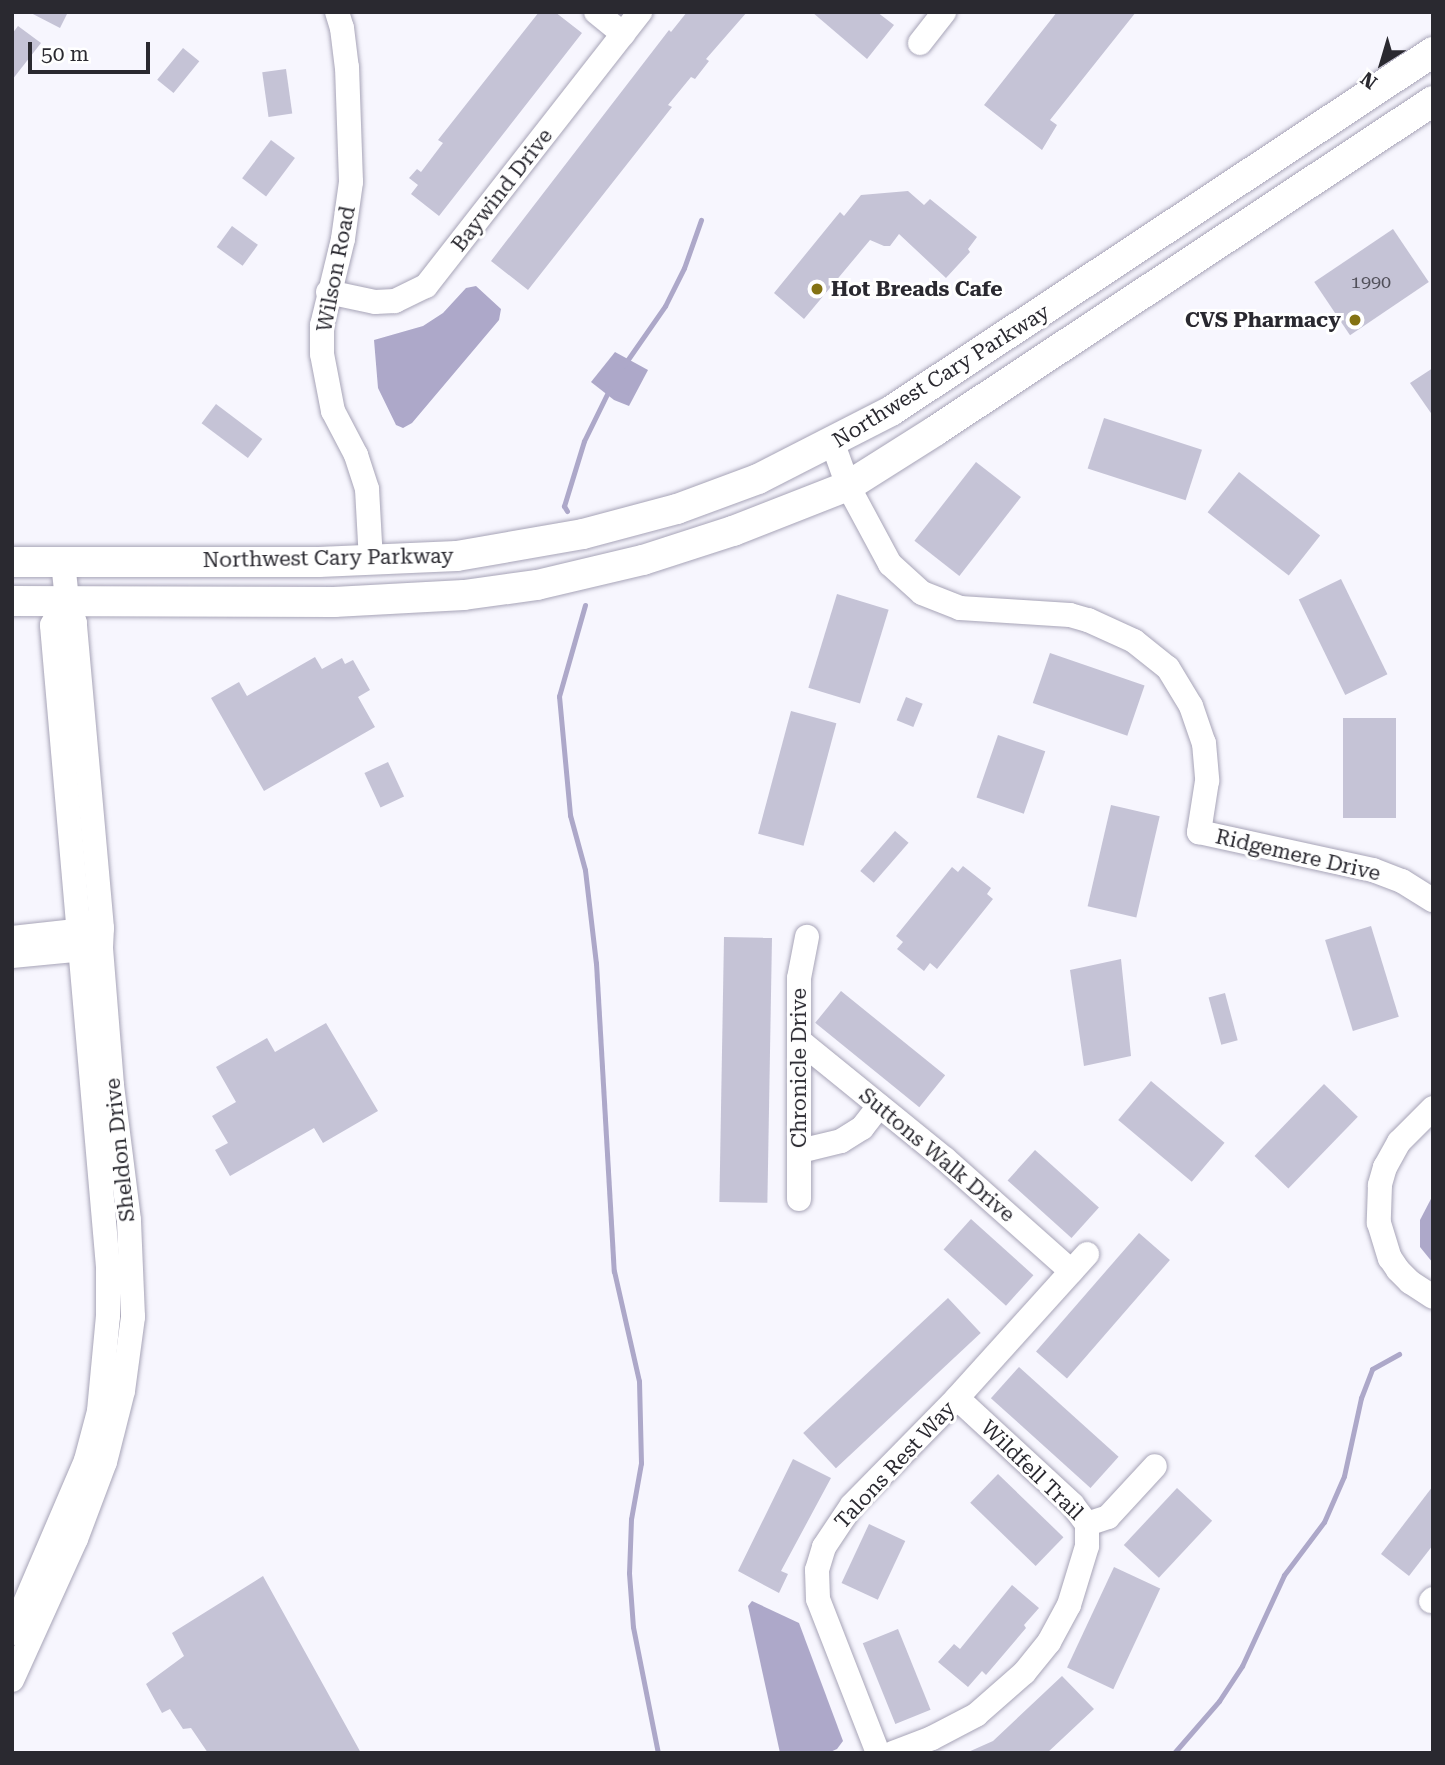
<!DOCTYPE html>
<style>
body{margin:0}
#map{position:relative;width:1445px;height:1765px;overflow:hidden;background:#f7f6fe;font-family:"Roboto Serif",serif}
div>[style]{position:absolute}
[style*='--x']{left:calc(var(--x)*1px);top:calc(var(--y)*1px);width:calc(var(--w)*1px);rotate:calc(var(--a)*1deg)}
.water>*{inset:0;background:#ada8c9}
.stream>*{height:5px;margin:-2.5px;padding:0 2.5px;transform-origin:2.5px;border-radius:2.5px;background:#ada8c9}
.building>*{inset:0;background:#c5c3d6;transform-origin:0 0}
.roads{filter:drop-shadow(0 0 2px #a7a4b7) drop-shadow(0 0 2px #a7a4b7)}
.minor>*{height:24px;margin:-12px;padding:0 12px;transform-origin:12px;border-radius:12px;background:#fff}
.major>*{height:30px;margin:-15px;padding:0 15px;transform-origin:15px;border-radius:15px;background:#fff}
.dots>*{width:19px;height:19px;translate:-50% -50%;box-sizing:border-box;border:4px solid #fff;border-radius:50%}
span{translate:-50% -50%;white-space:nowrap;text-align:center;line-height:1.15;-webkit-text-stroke:6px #fff;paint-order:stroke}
.number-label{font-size:18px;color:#51505a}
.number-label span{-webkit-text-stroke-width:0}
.street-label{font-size:21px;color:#2a2930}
.poi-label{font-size:21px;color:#2a2930;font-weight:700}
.left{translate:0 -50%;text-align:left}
.right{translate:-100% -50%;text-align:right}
.frame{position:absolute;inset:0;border:14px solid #2a2930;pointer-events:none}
.north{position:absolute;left:1347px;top:28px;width:70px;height:70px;-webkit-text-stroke:5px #fff;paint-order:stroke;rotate:217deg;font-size:19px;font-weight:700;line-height:28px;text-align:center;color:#2a2930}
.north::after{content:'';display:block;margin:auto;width:24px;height:32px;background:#2a2930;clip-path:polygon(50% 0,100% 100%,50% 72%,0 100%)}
.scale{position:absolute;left:28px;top:42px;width:122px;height:32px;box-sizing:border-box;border:4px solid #2a2930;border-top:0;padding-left:9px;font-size:21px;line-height:24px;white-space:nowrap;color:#2a2930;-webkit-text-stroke:5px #fff;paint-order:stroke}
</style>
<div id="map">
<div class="water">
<div style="clip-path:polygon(476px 286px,501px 309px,499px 320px,412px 423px,403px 428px,396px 425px,378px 388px,374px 340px,423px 326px,443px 313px,466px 288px)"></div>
<div style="clip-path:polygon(615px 352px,648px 370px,629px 406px,614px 400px,591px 382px)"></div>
<div style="clip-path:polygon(1433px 1195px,1433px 1263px,1420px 1247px,1420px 1220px)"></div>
<div style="clip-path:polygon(752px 1601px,799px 1623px,843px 1741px,837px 1749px,828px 1753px,780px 1753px,748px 1606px)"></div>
</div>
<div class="stream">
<div style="--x:624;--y:365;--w:72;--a:-55.2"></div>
<div style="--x:665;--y:306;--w:42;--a:-63.4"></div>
<div style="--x:684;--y:268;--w:51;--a:-70.5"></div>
<div style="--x:567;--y:511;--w:6;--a:-121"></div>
<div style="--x:564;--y:506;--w:68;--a:-72.9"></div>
<div style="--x:584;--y:441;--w:59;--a:-63.9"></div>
<div style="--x:585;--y:605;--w:95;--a:105.9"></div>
<div style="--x:559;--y:696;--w:120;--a:84.7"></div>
<div style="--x:570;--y:815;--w:57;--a:74.7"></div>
<div style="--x:585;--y:870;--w:94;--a:83.3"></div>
<div style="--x:596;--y:963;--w:309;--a:86.7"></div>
<div style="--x:614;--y:1271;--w:113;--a:77.2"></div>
<div style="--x:639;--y:1381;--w:82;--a:88.6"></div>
<div style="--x:641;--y:1463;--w:57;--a:100.1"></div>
<div style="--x:631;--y:1519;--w:54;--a:92.1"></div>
<div style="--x:629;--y:1573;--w:54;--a:85.8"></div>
<div style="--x:633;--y:1627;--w:128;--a:78.8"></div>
<div style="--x:1174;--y:1753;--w:69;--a:-49.1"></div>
<div style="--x:1219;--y:1701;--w:42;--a:-56.7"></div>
<div style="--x:1242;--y:1666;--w:100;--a:-65.2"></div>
<div style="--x:1284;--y:1575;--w:66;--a:-53"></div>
<div style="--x:1324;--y:1522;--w:50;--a:-66.5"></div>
<div style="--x:1344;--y:1476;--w:80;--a:-77.7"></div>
<div style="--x:1361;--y:1398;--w:31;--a:-69"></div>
<div style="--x:1372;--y:1369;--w:31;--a:-29"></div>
</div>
<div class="building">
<div style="clip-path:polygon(29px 12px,68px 12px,60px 28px)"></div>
<div style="clip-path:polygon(539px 12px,555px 12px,582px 33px,439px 216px,411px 194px,418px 185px,409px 178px,417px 169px,421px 172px,443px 143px,438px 140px)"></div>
<div style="clip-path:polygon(687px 12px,747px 12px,706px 59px,709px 61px,695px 79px,691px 77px,668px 105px,672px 107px,528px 290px,491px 261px,669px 30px,671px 32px)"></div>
<div style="clip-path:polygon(812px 12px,877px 12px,894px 25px,867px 59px)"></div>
<div style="clip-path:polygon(1057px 12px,1136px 12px,1050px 120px,1057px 125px,1042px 150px,984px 105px)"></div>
<div style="clip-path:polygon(18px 26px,41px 43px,12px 80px,12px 34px)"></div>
<div style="left:183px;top:48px;width:21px;height:41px;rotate:39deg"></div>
<div style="left:286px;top:69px;width:45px;height:24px;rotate:82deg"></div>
<div style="left:271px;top:140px;width:30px;height:48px;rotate:37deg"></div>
<div style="clip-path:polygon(908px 191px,924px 205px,930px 199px,977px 237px,968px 249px,970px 252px,946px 278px,899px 234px,890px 246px,884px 246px,870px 240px,804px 319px,774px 293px,840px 212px,844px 216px,861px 195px)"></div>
<div style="left:232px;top:226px;width:32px;height:26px;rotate:36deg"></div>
<div style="left:1393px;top:229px;width:64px;height:95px;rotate:56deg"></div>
<div style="clip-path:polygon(1433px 368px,1433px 416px,1410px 383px)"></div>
<div style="left:216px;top:404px;width:58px;height:24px;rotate:37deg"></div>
<div style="left:1104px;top:418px;width:103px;height:53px;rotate:18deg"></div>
<div style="left:976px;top:462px;width:57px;height:100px;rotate:38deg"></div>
<div style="left:1239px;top:472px;width:103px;height:51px;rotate:38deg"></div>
<div style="left:1341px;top:579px;width:106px;height:47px;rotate:64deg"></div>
<div style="left:837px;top:594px;width:54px;height:98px;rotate:17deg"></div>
<div style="left:1050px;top:653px;width:100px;height:53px;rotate:19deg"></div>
<div style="clip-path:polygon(315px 657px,322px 669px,342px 658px,345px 664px,353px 660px,370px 690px,358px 697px,375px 727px,264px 791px,211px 698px,239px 682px,247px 696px)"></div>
<div style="left:906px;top:697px;width:18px;height:25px;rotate:22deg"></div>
<div style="left:791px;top:711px;width:47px;height:127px;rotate:15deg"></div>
<div style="left:1343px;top:718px;width:53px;height:100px"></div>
<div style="left:998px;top:735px;width:50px;height:66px;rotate:19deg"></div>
<div style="left:388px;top:762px;width:38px;height:26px;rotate:65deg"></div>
<div style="left:1111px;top:805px;width:50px;height:104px;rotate:13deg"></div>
<div style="left:895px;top:831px;width:18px;height:53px;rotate:41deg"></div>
<div style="clip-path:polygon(963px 866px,991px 888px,987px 894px,993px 899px,937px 969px,930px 963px,924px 971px,897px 949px,903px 942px,896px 936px,952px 867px,958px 872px)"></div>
<div style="left:1371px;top:926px;width:95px;height:48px;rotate:73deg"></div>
<div style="left:724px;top:937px;width:48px;height:265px;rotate:1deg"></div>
<div style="clip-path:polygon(1121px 959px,1131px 1056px,1084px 1066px,1070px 970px)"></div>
<div style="left:841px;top:991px;width:134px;height:41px;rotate:39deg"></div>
<div style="left:1225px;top:993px;width:49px;height:17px;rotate:75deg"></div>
<div style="clip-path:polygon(326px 1023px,378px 1111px,323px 1143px,314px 1128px,230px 1176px,215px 1150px,228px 1143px,212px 1116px,236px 1102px,216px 1067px,267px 1038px,275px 1052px)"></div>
<div style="left:1151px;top:1081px;width:96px;height:51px;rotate:40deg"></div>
<div style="left:1324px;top:1084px;width:47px;height:100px;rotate:44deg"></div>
<div style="left:1035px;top:1150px;width:86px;height:41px;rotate:42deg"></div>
<div style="left:971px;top:1219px;width:84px;height:41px;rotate:42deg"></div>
<div style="left:1139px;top:1233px;width:41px;height:157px;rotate:41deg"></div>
<div style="left:948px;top:1298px;width:48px;height:198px;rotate:47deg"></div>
<div style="left:1019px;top:1367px;width:134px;height:42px;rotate:42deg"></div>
<div style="clip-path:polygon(793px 1459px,831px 1478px,781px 1571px,788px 1574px,779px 1593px,738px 1571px)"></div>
<div style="left:998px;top:1474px;width:91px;height:40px;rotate:44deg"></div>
<div style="clip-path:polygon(1433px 1486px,1433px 1545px,1409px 1576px,1381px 1554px)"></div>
<div style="left:1177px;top:1488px;width:48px;height:78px;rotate:43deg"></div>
<div style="left:869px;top:1524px;width:40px;height:65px;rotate:25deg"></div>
<div style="left:1114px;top:1567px;width:51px;height:111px;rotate:25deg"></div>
<div style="clip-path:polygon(263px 1576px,361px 1753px,208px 1753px,191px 1728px,183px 1729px,170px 1709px,162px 1713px,146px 1684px,184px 1656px,172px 1633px)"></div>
<div style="clip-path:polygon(1012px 1585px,1039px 1608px,1024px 1625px,1026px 1628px,986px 1675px,982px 1671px,968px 1687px,938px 1662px,954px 1644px,960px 1649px)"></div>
<div style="left:898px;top:1629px;width:87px;height:38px;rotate:68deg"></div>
<div style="clip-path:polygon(1062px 1676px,1094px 1709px,1047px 1753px,966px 1753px,993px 1741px)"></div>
</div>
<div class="roads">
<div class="minor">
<div style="--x:337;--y:12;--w:17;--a:73"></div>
<div style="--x:342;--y:28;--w:39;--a:83"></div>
<div style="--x:347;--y:67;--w:115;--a:88"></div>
<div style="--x:351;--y:182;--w:58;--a:98"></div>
<div style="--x:343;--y:239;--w:89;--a:103.7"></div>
<div style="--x:322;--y:325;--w:29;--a:90"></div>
<div style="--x:322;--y:354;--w:58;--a:79.1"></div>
<div style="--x:333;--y:411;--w:50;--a:62.4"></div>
<div style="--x:356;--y:455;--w:36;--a:72"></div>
<div style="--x:367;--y:489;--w:71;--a:86.8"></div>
<div style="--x:596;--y:12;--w:35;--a:39"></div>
<div style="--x:920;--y:43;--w:39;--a:-52"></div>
<div style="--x:328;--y:292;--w:48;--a:12"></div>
<div style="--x:375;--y:302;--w:20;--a:-3"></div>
<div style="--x:395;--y:301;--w:34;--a:-26"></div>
<div style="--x:426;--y:286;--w:348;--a:-52"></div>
<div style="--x:833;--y:444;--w:45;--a:70.3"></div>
<div style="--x:848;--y:486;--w:89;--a:61.7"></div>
<div style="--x:890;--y:564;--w:43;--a:42.2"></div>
<div style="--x:922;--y:593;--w:41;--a:21.5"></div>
<div style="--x:960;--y:608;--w:110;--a:3.6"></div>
<div style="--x:1070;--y:615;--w:19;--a:16"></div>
<div style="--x:1088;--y:620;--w:51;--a:24.5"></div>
<div style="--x:1134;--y:641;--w:43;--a:38.5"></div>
<div style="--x:1168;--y:668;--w:44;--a:58.8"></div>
<div style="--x:1191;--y:706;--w:39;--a:71"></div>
<div style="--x:1204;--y:743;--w:38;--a:85"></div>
<div style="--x:1207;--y:781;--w:52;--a:98.9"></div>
<div style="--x:1199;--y:832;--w:178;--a:12.3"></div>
<div style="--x:1373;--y:870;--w:31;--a:21"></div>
<div style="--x:1402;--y:881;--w:36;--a:32"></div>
<div style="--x:12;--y:938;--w:82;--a:-6.3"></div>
<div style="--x:12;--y:956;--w:83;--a:-5.5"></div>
<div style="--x:801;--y:1042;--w:186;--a:39.1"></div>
<div style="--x:945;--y:1159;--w:169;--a:41.6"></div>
<div style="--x:1433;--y:1108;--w:48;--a:135"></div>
<div style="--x:1399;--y:1142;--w:29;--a:119"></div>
<div style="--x:1385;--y:1167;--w:19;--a:106"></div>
<div style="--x:1380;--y:1185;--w:38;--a:92"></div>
<div style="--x:1379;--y:1223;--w:37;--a:73"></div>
<div style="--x:1390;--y:1258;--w:14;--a:56"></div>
<div style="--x:1398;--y:1270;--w:17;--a:45"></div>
<div style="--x:1410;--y:1282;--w:27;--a:33"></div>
<div style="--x:800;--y:1151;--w:42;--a:-13.7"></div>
<div style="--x:841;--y:1141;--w:25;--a:-32"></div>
<div style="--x:862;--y:1128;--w:28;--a:-52"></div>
<div style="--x:799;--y:1199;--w:221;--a:-90"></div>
<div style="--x:799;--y:978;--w:42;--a:-79"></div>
<div style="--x:1087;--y:1524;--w:22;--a:-18"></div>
<div style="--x:1108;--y:1517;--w:69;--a:-47.3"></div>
<div style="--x:1431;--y:1601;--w:3;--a:-45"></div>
<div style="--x:12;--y:1633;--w:188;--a:-66.8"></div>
<div style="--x:86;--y:1460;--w:51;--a:-75.1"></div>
<div style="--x:99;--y:1411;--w:95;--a:-84.6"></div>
<div style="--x:108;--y:1316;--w:49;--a:-90"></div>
<div style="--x:108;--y:1267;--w:644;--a:-94.99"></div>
<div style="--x:52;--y:625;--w:29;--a:-59"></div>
<div style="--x:12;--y:1680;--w:155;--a:-65.6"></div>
<div style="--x:76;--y:1539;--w:82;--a:-69.4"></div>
<div style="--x:105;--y:1462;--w:73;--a:-75.8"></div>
<div style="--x:123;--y:1391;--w:75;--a:-82.3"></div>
<div style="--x:133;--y:1317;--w:97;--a:-92.4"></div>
<div style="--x:129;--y:1220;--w:136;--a:-97.2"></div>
<div style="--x:112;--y:1085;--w:138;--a:-94.6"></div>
<div style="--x:101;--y:947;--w:19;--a:-87"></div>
<div style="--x:102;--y:928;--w:306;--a:-95.1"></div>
<div style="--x:75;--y:623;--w:24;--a:-109"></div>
<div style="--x:67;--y:600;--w:38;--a:-96"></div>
<div style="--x:878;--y:1753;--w:165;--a:-111.3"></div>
<div style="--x:818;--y:1599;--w:29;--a:-92"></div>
<div style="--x:817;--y:1570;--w:24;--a:-73"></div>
<div style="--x:824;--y:1547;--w:50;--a:-56.3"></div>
<div style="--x:852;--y:1505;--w:150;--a:-45.5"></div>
<div style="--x:957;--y:1398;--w:194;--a:-47.9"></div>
<div style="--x:893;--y:1753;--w:42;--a:-21"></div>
<div style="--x:932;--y:1738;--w:50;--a:-27.6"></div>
<div style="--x:976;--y:1715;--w:64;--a:-41.2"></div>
<div style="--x:1024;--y:1673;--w:40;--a:-51"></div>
<div style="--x:1049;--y:1642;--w:42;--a:-61.6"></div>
<div style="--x:1069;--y:1605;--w:62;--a:-73"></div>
<div style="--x:1087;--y:1546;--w:22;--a:-90"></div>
<div style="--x:1087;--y:1524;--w:25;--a:-127"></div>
<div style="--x:1072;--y:1504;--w:156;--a:-137.3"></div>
</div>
<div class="major">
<div style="--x:12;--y:562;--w:307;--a:0"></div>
<div style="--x:319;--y:562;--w:138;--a:-2.5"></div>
<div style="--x:457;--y:556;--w:128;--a:-9.9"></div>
<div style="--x:583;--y:534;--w:97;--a:-14.9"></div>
<div style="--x:677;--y:509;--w:86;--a:-20.3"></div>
<div style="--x:758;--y:479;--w:149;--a:-27.1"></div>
<div style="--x:891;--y:411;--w:650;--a:-33.52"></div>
<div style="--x:12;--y:601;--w:322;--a:0.2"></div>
<div style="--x:334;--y:602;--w:130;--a:-3.1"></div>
<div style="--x:464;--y:595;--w:74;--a:-7.8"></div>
<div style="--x:537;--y:585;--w:109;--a:-13.3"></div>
<div style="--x:643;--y:560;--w:95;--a:-17.9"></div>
<div style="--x:733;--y:531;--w:123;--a:-21.4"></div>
<div style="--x:848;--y:486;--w:103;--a:-32.3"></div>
<div style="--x:935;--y:431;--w:597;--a:-33.53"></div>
</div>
</div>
<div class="dots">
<div style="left:817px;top:289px;background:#847213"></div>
<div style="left:1355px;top:320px;background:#847213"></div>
</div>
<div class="number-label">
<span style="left:1371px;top:282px">1990</span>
</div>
<div class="street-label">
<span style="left:502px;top:190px;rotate:-52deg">Baywind Drive</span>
<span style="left:336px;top:269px;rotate:-79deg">Wilson Road</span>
<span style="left:941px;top:376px;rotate:-32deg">Northwest Cary Parkway</span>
<span style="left:328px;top:558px;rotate:-1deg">Northwest Cary Parkway</span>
<span style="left:1298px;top:855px;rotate:13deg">Ridgemere Drive</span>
<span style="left:799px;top:1068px;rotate:-90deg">Chronicle Drive</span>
<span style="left:120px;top:1150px;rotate:-96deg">Sheldon Drive</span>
<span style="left:937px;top:1155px;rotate:40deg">Suttons Walk Drive</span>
<span style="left:895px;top:1465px;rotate:-47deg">Talons Rest Way</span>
<span style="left:1032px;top:1470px;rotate:44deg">Wildfell Trail</span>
</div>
<div class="poi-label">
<span class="left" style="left:831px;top:289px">Hot Breads Cafe</span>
<span class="right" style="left:1341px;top:320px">CVS Pharmacy</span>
</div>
<div class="frame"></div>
<div class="north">N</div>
<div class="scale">50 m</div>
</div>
